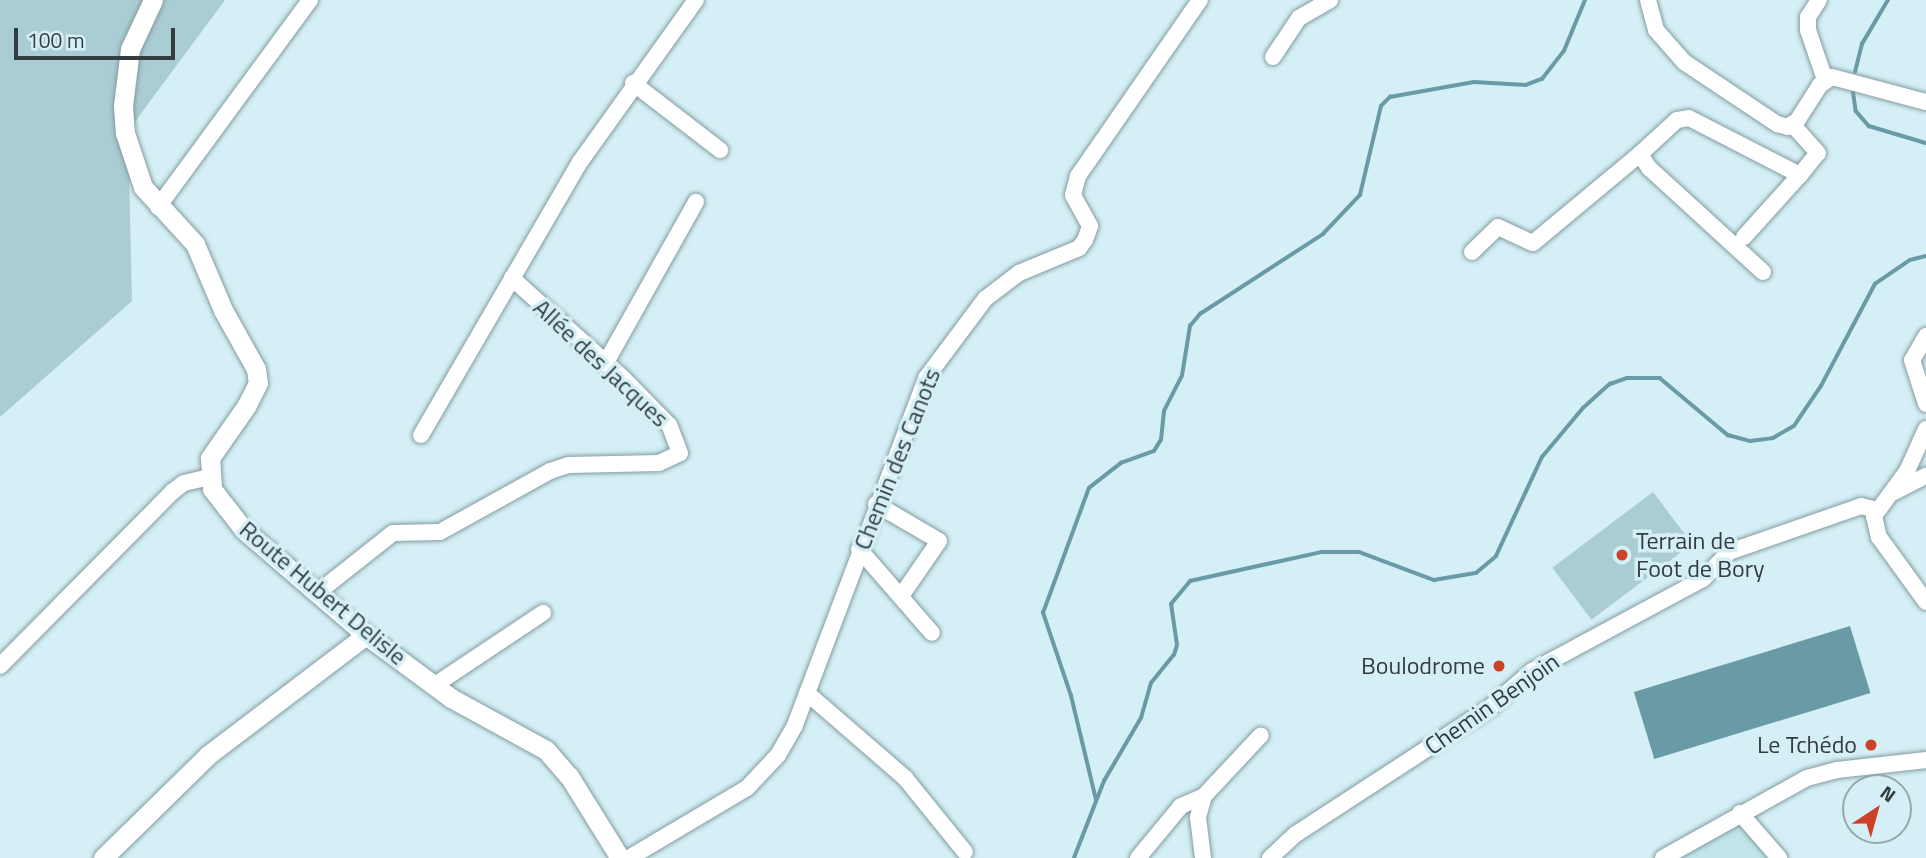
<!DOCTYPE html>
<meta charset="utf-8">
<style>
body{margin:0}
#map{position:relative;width:1926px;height:858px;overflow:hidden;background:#d4eff5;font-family:"Titillium Web",sans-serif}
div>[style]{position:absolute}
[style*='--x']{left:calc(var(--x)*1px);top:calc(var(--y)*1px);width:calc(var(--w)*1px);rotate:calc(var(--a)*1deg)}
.built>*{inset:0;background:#c1e5ec}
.green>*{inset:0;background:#aaccd3;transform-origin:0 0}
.water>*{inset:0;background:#699aa5;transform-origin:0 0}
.stream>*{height:3.5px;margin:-1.75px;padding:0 1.75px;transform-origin:1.75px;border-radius:1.75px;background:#699aa5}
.roads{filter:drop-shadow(0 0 2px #839ca2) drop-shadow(0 0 2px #839ca2)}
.minor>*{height:16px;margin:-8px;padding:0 8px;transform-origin:8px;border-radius:8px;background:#fff}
.major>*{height:19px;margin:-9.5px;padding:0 9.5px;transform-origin:9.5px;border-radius:9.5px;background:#fff}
.dots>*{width:19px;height:19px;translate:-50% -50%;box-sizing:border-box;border:4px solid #d4eff5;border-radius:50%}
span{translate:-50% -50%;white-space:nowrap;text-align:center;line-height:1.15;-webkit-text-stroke:7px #d4eff5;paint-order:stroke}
.street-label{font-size:24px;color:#333d40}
.poi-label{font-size:24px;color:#333d40}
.left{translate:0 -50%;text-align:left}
.right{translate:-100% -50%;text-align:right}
.north{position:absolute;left:1842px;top:774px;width:70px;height:70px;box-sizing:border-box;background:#d4eff5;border:2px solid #94a8ad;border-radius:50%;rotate:36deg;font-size:19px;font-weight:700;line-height:28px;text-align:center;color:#333d40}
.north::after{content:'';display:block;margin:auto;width:24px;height:32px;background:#cd4226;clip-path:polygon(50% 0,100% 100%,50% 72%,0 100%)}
.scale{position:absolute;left:14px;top:28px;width:161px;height:32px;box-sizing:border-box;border:4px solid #333d40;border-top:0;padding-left:9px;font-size:21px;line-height:24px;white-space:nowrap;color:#333d40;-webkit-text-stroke:5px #d4eff5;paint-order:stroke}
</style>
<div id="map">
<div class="built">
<div style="clip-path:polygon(1739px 823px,1774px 858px,1679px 858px)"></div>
</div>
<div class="green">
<div style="clip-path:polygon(0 0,225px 0,128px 131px,132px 301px,0 417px)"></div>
<div style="left:1653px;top:492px;width:65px;height:126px;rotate:53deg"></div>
</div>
<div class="water">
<div style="left:1850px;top:626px;width:70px;height:226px;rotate:73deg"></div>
</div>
<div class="stream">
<div style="--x:1855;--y:72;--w:29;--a:-76"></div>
<div style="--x:1862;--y:44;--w:51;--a:-59.4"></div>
<div style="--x:1853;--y:89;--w:22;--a:82"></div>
<div style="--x:1856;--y:111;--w:20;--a:49"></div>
<div style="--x:1869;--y:126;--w:59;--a:16.6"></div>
<div style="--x:1096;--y:800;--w:107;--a:-103.5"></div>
<div style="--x:1071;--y:696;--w:88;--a:-108.6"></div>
<div style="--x:1043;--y:613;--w:133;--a:-69.8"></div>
<div style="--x:1089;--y:488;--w:41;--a:-38"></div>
<div style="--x:1121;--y:463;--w:35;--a:-20"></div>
<div style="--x:1154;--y:451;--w:13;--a:-58"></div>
<div style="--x:1161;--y:440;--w:29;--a:-84"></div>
<div style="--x:1164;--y:411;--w:39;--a:-63"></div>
<div style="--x:1182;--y:376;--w:51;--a:-80.9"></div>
<div style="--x:1190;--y:326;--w:16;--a:-50"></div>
<div style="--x:1200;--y:314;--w:147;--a:-33"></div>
<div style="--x:1323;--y:234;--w:54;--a:-46.5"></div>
<div style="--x:1360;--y:195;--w:91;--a:-76.7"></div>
<div style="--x:1381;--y:106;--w:13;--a:-45"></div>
<div style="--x:1390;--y:97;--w:85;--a:-10.1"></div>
<div style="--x:1474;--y:82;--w:52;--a:3.3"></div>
<div style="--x:1526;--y:85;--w:17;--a:-21"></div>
<div style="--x:1542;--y:79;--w:36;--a:-52"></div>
<div style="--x:1564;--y:51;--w:55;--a:-67.6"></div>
<div style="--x:1074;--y:858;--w:83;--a:-68.7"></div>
<div style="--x:1104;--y:781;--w:73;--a:-59.6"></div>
<div style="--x:1141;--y:718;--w:36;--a:-74"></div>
<div style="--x:1151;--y:683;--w:36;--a:-51"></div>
<div style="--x:1174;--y:655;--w:10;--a:-73"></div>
<div style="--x:1177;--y:645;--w:41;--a:-98.3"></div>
<div style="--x:1171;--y:604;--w:30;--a:-50"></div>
<div style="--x:1190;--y:581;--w:135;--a:-12.4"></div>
<div style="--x:1322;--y:552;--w:37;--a:0"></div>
<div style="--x:1359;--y:552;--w:80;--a:20.5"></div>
<div style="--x:1434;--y:580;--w:43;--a:-9.5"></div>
<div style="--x:1476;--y:573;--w:26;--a:-40"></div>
<div style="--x:1496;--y:556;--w:109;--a:-65.1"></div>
<div style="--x:1542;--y:457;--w:64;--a:-50.1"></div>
<div style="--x:1583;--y:408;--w:36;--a:-42"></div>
<div style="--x:1610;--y:384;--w:18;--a:-19"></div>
<div style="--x:1627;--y:378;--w:33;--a:0"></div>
<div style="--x:1660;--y:378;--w:89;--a:40"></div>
<div style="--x:1728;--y:435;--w:23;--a:15"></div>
<div style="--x:1750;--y:441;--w:23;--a:-7"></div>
<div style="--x:1773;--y:438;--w:24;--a:-30"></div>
<div style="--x:1794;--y:426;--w:48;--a:-56"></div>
<div style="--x:1821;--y:386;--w:115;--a:-62.1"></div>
<div style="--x:1875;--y:284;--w:42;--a:-34.4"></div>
<div style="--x:1910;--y:260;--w:16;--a:-14"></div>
</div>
<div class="roads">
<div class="minor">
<div style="--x:1648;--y:0;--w:31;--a:75"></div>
<div style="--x:1656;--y:30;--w:43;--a:48.8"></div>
<div style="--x:1684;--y:62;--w:112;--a:33.7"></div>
<div style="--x:1777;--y:124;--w:11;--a:15"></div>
<div style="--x:1788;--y:127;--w:11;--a:-34"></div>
<div style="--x:1797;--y:121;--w:43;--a:-57.4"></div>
<div style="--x:1820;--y:85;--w:14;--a:-34"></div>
<div style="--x:1832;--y:77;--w:97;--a:14.9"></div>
<div style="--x:1819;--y:0;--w:20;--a:123"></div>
<div style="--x:1808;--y:17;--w:13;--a:90"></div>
<div style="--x:1808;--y:30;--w:53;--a:71.2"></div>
<div style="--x:1273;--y:57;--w:47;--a:-56.3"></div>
<div style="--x:1299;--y:18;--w:36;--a:-30"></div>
<div style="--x:633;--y:83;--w:110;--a:37.6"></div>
<div style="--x:158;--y:207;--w:257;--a:-53.7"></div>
<div style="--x:1744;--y:237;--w:84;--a:-47.9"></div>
<div style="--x:1472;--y:252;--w:36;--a:-44"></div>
<div style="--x:1498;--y:227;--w:38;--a:25"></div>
<div style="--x:1533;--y:243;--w:139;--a:-39.8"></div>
<div style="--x:1763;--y:272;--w:154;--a:-137.6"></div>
<div style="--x:1649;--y:168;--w:17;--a:-123"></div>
<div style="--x:1640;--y:154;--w:50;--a:-42.6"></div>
<div style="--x:1677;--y:120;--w:12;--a:-9"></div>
<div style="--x:1689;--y:118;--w:125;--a:27.2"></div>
<div style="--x:1800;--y:175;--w:28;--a:-51"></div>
<div style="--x:1818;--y:153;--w:39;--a:-132"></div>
<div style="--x:1926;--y:336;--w:28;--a:120"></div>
<div style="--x:1912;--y:360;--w:46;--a:72.3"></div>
<div style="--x:605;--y:364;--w:186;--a:-60.7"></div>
<div style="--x:1926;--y:429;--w:46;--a:114.3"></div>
<div style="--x:1907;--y:471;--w:56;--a:126.3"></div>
<div style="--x:1874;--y:516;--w:22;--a:77"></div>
<div style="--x:1879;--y:537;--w:80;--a:54.1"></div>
<div style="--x:421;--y:435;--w:316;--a:-59.8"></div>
<div style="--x:580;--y:162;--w:199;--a:-54.4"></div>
<div style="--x:1894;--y:492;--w:36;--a:-27"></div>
<div style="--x:876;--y:504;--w:73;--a:30.4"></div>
<div style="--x:939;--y:541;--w:67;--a:124.6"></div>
<div style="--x:859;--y:549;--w:111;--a:49"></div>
<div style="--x:316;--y:594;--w:98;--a:-38.4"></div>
<div style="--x:393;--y:533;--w:47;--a:-1.2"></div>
<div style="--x:440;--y:532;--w:126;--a:-29"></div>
<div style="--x:550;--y:471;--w:19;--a:-18"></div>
<div style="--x:568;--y:465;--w:91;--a:-1.3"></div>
<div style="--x:659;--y:463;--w:23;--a:-25"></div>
<div style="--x:680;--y:453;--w:30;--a:-111"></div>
<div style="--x:669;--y:425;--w:64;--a:-134.4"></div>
<div style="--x:624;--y:379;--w:151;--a:-138"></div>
<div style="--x:0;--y:666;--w:245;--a:-45.3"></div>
<div style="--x:172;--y:492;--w:15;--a:-37"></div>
<div style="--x:184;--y:483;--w:26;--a:-13"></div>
<div style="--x:435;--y:685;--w:130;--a:-33.7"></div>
<div style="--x:807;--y:693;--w:130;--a:40.9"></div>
<div style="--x:905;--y:778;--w:95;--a:51"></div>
<div style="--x:1740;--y:813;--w:60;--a:49.1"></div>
<div style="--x:629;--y:858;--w:137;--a:-30.7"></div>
<div style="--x:747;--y:788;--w:45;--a:-46.8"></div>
<div style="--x:778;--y:755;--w:34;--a:-60"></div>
<div style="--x:795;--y:725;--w:371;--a:-69.3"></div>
<div style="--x:926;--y:378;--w:99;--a:-53.2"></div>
<div style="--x:985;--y:299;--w:43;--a:-37.4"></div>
<div style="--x:1019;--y:273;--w:65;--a:-22.6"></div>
<div style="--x:1079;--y:248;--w:10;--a:-53"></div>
<div style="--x:1085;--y:240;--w:15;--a:-70"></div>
<div style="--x:1090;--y:226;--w:35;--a:-119"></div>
<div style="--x:1073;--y:195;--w:20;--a:-75"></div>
<div style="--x:1078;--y:176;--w:214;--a:-55.3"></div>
<div style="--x:1138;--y:858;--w:67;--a:-50.4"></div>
<div style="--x:1181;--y:806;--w:25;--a:-23"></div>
<div style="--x:1203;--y:858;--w:41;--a:-97"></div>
<div style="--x:1198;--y:817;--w:22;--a:-74"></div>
<div style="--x:1204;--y:796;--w:83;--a:-46.9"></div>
<div style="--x:1270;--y:858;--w:35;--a:-43"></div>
<div style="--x:1296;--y:834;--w:234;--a:-33.1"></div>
<div style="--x:1492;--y:706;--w:53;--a:-41.2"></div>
<div style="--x:1532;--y:671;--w:194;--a:-28.3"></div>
<div style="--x:1703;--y:579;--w:37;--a:-46"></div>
<div style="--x:1729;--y:552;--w:140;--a:-19.2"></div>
<div style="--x:1861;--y:506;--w:16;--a:14"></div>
<div style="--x:1663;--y:858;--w:165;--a:-29.1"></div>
<div style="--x:1807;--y:778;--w:31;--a:-15"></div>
<div style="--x:1837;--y:770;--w:90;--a:-6.4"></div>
</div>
<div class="major">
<div style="--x:153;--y:0;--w:54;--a:115.1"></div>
<div style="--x:130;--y:49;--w:57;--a:97"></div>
<div style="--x:123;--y:106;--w:27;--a:86"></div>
<div style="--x:125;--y:133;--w:57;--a:71.6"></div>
<div style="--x:143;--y:187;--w:77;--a:47.6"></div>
<div style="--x:195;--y:244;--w:72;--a:67"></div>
<div style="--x:223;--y:310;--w:68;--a:60.8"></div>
<div style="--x:256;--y:369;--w:14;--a:82"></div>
<div style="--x:258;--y:383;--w:25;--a:117"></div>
<div style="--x:247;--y:405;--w:65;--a:124.9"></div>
<div style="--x:210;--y:458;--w:31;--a:86"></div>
<div style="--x:212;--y:489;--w:52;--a:52"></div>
<div style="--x:244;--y:530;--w:161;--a:40.7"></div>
<div style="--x:366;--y:635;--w:106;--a:36.5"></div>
<div style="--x:451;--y:698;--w:108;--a:28.7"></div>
<div style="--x:546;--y:750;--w:35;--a:49"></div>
<div style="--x:569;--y:776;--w:97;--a:58.1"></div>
<div style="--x:103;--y:858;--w:147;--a:-44.4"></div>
<div style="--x:208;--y:755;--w:198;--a:-37.2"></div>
</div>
</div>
<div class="dots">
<div style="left:1622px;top:555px;background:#cd4226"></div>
<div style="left:1499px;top:666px;background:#cd4226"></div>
<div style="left:1871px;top:745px;background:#cd4226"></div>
</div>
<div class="street-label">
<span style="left:601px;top:363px;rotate:43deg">Allée des Jacques</span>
<span style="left:897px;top:459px;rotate:-68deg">Chemin des Canots</span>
<span style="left:323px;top:593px;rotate:40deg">Route Hubert Delisle</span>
<span style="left:1492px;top:704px;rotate:-35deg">Chemin Benjoin</span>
</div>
<div class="poi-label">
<span class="left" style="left:1636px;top:555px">Terrain de<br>Foot de Bory</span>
<span class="right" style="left:1485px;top:666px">Boulodrome</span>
<span class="right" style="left:1857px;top:745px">Le Tchédo</span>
</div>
<div class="north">N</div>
<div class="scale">100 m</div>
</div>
